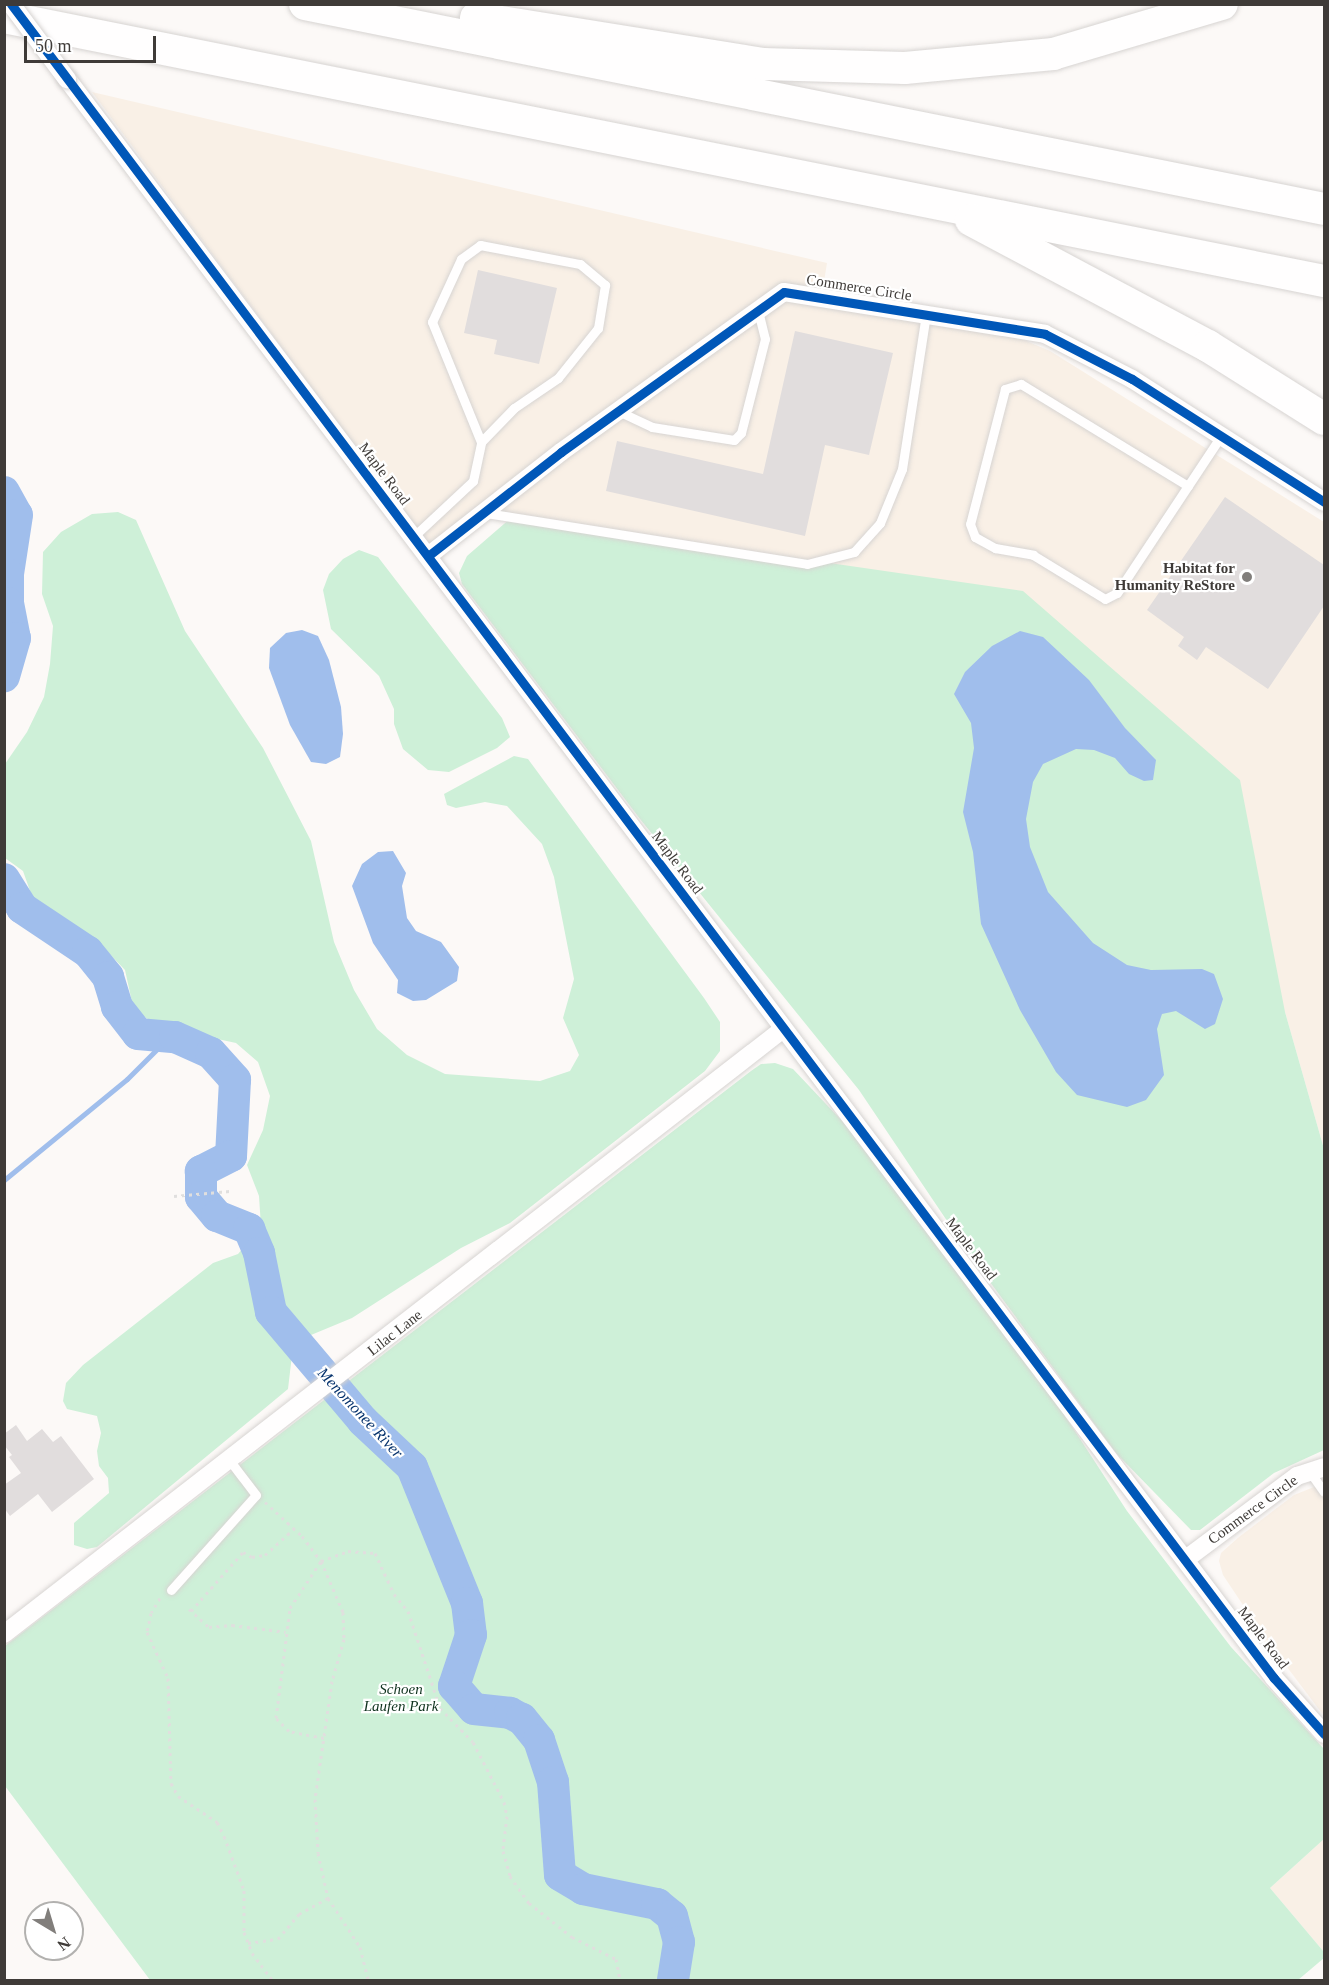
<!DOCTYPE html>
<style>
body{margin:0}
#map{position:relative;width:1329px;height:1985px;overflow:hidden;background:#fcf9f7;font-family:Georgia,serif}
div>[style]{position:absolute}
[style*='--x']{left:calc(var(--x)*1px);top:calc(var(--y)*1px);width:calc(var(--w)*1px);rotate:calc(var(--a)*1deg)}
.built>*{inset:0;background:#f9f0e6}
.green>*{inset:0;background:#cef0d8}
.water>*{inset:0;background:#a0beec}
.stream>*{height:5px;margin:-2.5px;padding:0 2.5px;transform-origin:2.5px;border-radius:2.5px;background:#a0beec}
.river>*{height:32px;margin:-16px;padding:0 16px;transform-origin:16px;border-radius:16px;background:#a0beec}
.building>*{inset:0;background:#e1dddd}
.path>*{height:3px;margin-top:-1.5px;transform-origin:0;background:repeating-linear-gradient(90deg,#e0dfde 0 3px,transparent 0 7.5px)}
.roads{filter:drop-shadow(0 0 2px #d7d4d2) drop-shadow(0 0 2px #d7d4d2)}
.lane>*{height:9px;margin:-4.5px;padding:0 4.5px;transform-origin:4.5px;border-radius:4.5px;background:#fffefe}
.street>*{height:18px;margin:-9px;padding:0 9px;transform-origin:9px;border-radius:9px;background:#fffefe}
.highway>*{height:32px;margin:-16px;padding:0 16px;transform-origin:16px;border-radius:16px;background:#fffefe}
.bridges{filter:drop-shadow(0 0 2px #d7d4d2) drop-shadow(0 0 2px #d7d4d2)}
.street-bridge>*{height:18px;margin:-9px;padding:0 9px;transform-origin:9px;border-radius:9px;background:#fffefe}
.cycleway>*{height:9px;margin:-4.5px;padding:0 4.5px;transform-origin:4.5px;border-radius:4.5px;background:#0057b8}
.dots>*{width:16px;height:16px;translate:-50% -50%;box-sizing:border-box;border:3px solid #fff;border-radius:50%}
span{translate:-50% -50%;white-space:nowrap;text-align:center;line-height:1.15;-webkit-text-stroke:4.5px #fff;paint-order:stroke}
.street-label{font-size:15px;color:#3f3b38}
.poi-label{font-size:15px;color:#3f3b38;font-weight:700}
.right{translate:-100% -50%;text-align:right}
.park-label{font-size:15px;color:#0f321e;font-style:italic}
.water-label{font-size:16px;color:#07336d;font-style:italic}
.frame{position:absolute;inset:0;border:6px solid #3f3b38;pointer-events:none}
.north{position:absolute;left:24px;top:1901px;width:60px;height:60px;box-sizing:border-box;background:#fff;border:2px solid #b2b1af;border-radius:50%;rotate:142deg;font-size:16px;font-weight:700;line-height:24px;text-align:center;color:#3f3b38}
.north::after{content:'';display:block;margin:auto;width:21px;height:27px;background:#817e7b;clip-path:polygon(50% 0,100% 100%,50% 72%,0 100%)}
.scale{position:absolute;left:24px;top:36px;width:132px;height:27px;box-sizing:border-box;border:3px solid #3f3b38;border-top:0;padding-left:8px;font-size:18px;line-height:21px;white-space:nowrap;color:#3f3b38;-webkit-text-stroke:4px #fff;paint-order:stroke}
</style>
<div id="map">
<div class="built">
<div style="clip-path:polygon(92px 92px,827px 263px,822px 294px,1019px 338px,1050px 351px,1324px 522px,1324px 1149px,1285px 1012px,793px 583px,492px 512px,436px 555px)"></div>
<div style="clip-path:polygon(1324px 1483px,1324px 1716px,1265px 1638px,1223px 1575px,1219px 1561px,1221px 1553px,1239px 1537px,1294px 1495px)"></div>
<div style="clip-path:polygon(1324px 1839px,1324px 1952px,1270px 1888px)"></div>
</div>
<div class="green">
<div style="clip-path:polygon(118px 512px,136px 520px,185px 631px,263px 748px,311px 841px,334px 942px,354px 990px,377px 1029px,407px 1055px,445px 1074px,540px 1081px,570px 1071px,579px 1055px,563px 1018px,574px 979px,554px 877px,542px 844px,507px 806px,485px 802px,456px 808px,447px 805px,444px 794px,514px 756px,528px 759px,704px 998px,720px 1022px,720px 1051px,705px 1071px,510px 1223px,461px 1248px,352px 1318px,311px 1335px,292px 1355px,288px 1389px,97px 1547px,87px 1549px,74px 1545px,74px 1523px,109px 1493px,108px 1478px,99px 1466px,97px 1451px,101px 1433px,97px 1416px,67px 1409px,63px 1401px,66px 1383px,83px 1365px,213px 1263px,238px 1254px,261px 1227px,259px 1196px,247px 1165px,263px 1130px,270px 1096px,258px 1062px,236px 1043px,162px 1027px,134px 1011px,125px 970px,102px 946px,82px 939px,35px 905px,23px 871px,5px 858px,5px 764px,27px 732px,44px 697px,50px 664px,53px 626px,42px 594px,43px 552px,61px 532px,92px 514px)"></div>
<div style="clip-path:polygon(512px 517px,1023px 591px,1240px 780px,1285px 1012px,1324px 1149px,1324px 1450px,1274px 1473px,1200px 1530px,1191px 1530px,1116px 1453px,970px 1255px,859px 1090px,640px 819px,462px 584px,459px 573px,467px 556px)"></div>
<div style="clip-path:polygon(359px 550px,378px 557px,502px 718px,510px 737px,497px 748px,449px 772px,428px 770px,403px 749px,394px 724px,394px 709px,379px 676px,331px 629px,323px 590px,329px 574px,343px 559px)"></div>
<div style="clip-path:polygon(775px 1063px,793px 1069px,860px 1140px,1054px 1399px,1127px 1511px,1231px 1647px,1324px 1749px,1324px 1839px,1270px 1888px,1324px 1952px,1324px 1958px,1298px 1980px,150px 1980px,5px 1786px,5px 1646px,751px 1071px,761px 1064px)"></div>
</div>
<div class="water">
<div style="clip-path:polygon(302px 630px,318px 636px,329px 660px,341px 707px,343px 734px,340px 757px,326px 764px,311px 762px,290px 725px,269px 668px,270px 648px,286px 633px)"></div>
<div style="clip-path:polygon(1020px 631px,1043px 637px,1089px 680px,1125px 728px,1156px 760px,1153px 780px,1144px 781px,1129px 774px,1115px 758px,1094px 750px,1076px 749px,1043px 764px,1033px 782px,1026px 819px,1030px 847px,1048px 892px,1093px 943px,1127px 965px,1151px 970px,1202px 969px,1214px 974px,1223px 999px,1215px 1024px,1205px 1029px,1176px 1011px,1162px 1014px,1157px 1029px,1164px 1075px,1146px 1100px,1127px 1107px,1077px 1095px,1056px 1072px,1020px 1010px,981px 924px,973px 852px,963px 812px,974px 748px,971px 723px,954px 694px,965px 672px,992px 646px)"></div>
<div style="clip-path:polygon(393px 851px,406px 873px,402px 886px,407px 918px,416px 931px,441px 942px,459px 967px,457px 981px,426px 1000px,413px 1001px,397px 993px,398px 980px,373px 943px,352px 886px,362px 864px,378px 852px)"></div>
</div>
<div class="stream">
<div style="--x:4;--y:1180;--w:159;--a:-39.4"></div>
<div style="--x:127;--y:1079;--w:47;--a:-45"></div>
<div style="--x:160;--y:1046;--w:17;--a:-31"></div>
</div>
<div class="river">
<div style="--x:4;--y:492;--w:26;--a:61"></div>
<div style="--x:17;--y:515;--w:60;--a:98.7"></div>
<div style="--x:8;--y:574;--w:29;--a:90"></div>
<div style="--x:8;--y:603;--w:36;--a:79"></div>
<div style="--x:15;--y:638;--w:40;--a:106"></div>
<div style="--x:4;--y:879;--w:34;--a:58"></div>
<div style="--x:22;--y:908;--w:79;--a:33.7"></div>
<div style="--x:88;--y:952;--w:32;--a:51"></div>
<div style="--x:108;--y:977;--w:31;--a:73"></div>
<div style="--x:117;--y:1007;--w:34;--a:52"></div>
<div style="--x:138;--y:1034;--w:37;--a:5"></div>
<div style="--x:175;--y:1037;--w:39;--a:24"></div>
<div style="--x:211;--y:1053;--w:36;--a:48"></div>
<div style="--x:235;--y:1080;--w:76;--a:93"></div>
<div style="--x:231;--y:1156;--w:34;--a:153"></div>
<div style="--x:201;--y:1171;--w:26;--a:90"></div>
<div style="--x:201;--y:1197;--w:25;--a:50"></div>
<div style="--x:217;--y:1216;--w:35;--a:22"></div>
<div style="--x:249;--y:1229;--w:26;--a:67"></div>
<div style="--x:259;--y:1253;--w:60;--a:78.5"></div>
<div style="--x:271;--y:1312;--w:143;--a:49.8"></div>
<div style="--x:363;--y:1421;--w:67;--a:43.2"></div>
<div style="--x:412;--y:1467;--w:147;--a:68"></div>
<div style="--x:467;--y:1603;--w:32;--a:83"></div>
<div style="--x:471;--y:1635;--w:54;--a:108.4"></div>
<div style="--x:454;--y:1686;--w:30;--a:49"></div>
<div style="--x:474;--y:1709;--w:36;--a:6"></div>
<div style="--x:510;--y:1713;--w:13;--a:27"></div>
<div style="--x:522;--y:1719;--w:27;--a:51"></div>
<div style="--x:539;--y:1740;--w:44;--a:71.6"></div>
<div style="--x:553;--y:1782;--w:93;--a:85.7"></div>
<div style="--x:560;--y:1875;--w:27;--a:31"></div>
<div style="--x:583;--y:1889;--w:76;--a:11.5"></div>
<div style="--x:657;--y:1904;--w:19;--a:39"></div>
<div style="--x:672;--y:1916;--w:27;--a:75"></div>
<div style="--x:679;--y:1942;--w:38;--a:99"></div>
</div>
<div class="building">
<div style="clip-path:polygon(478px 270px,557px 288px,539px 364px,494px 354px,497px 340px,464px 333px)"></div>
<div style="clip-path:polygon(795px 331px,893px 353px,869px 455px,825px 445px,805px 536px,606px 491px,617px 441px,763px 474px)"></div>
<div style="clip-path:polygon(1225px 497px,1324px 565px,1324px 606px,1268px 689px,1206px 647px,1197px 660px,1178px 646px,1184px 637px,1147px 610px)"></div>
<div style="clip-path:polygon(16px 1425px,27px 1441px,42px 1429px,53px 1442px,61px 1436px,94px 1479px,52px 1512px,38px 1494px,10px 1516px,4px 1508px,4px 1485px,21px 1473px,9px 1457px,12px 1455px,4px 1445px,4px 1434px)"></div>
</div>
<div class="path">
<div style="--x:174;--y:1196;--w:56;--a:-5.1"></div>
<div style="--x:265;--y:1502;--w:50;--a:42.6"></div>
<div style="--x:302;--y:1536;--w:31;--a:53"></div>
<div style="--x:321;--y:1561;--w:56;--a:66.7"></div>
<div style="--x:343;--y:1612;--w:27;--a:88"></div>
<div style="--x:344;--y:1639;--w:44;--a:105.9"></div>
<div style="--x:332;--y:1681;--w:119;--a:98.2"></div>
<div style="--x:315;--y:1799;--w:54;--a:86.8"></div>
<div style="--x:318;--y:1853;--w:46;--a:77.5"></div>
<div style="--x:328;--y:1898;--w:59;--a:56.9"></div>
<div style="--x:360;--y:1947;--w:34;--a:76"></div>
<div style="--x:160;--y:1598;--w:17;--a:121"></div>
<div style="--x:151;--y:1613;--w:19;--a:102"></div>
<div style="--x:147;--y:1632;--w:51;--a:65.5"></div>
<div style="--x:168;--y:1678;--w:105;--a:88.4"></div>
<div style="--x:171;--y:1783;--w:15;--a:62"></div>
<div style="--x:178;--y:1796;--w:47;--a:33.7"></div>
<div style="--x:217;--y:1822;--w:16;--a:63"></div>
<div style="--x:224;--y:1836;--w:58;--a:69.7"></div>
<div style="--x:244;--y:1890;--w:42;--a:90"></div>
<div style="--x:244;--y:1932;--w:22;--a:69"></div>
<div style="--x:252;--y:1953;--w:34;--a:53"></div>
<div style="--x:189;--y:1609;--w:27;--a:42"></div>
<div style="--x:209;--y:1627;--w:23;--a:-5"></div>
<div style="--x:232;--y:1625;--w:54;--a:7.4"></div>
<div style="--x:191;--y:1611;--w:79;--a:-48.6"></div>
<div style="--x:243;--y:1552;--w:10;--a:29"></div>
<div style="--x:252;--y:1557;--w:13;--a:-9"></div>
<div style="--x:265;--y:1555;--w:40;--a:-42"></div>
<div style="--x:324;--y:1738;--w:36;--a:-169"></div>
<div style="--x:289;--y:1731;--w:18;--a:-135"></div>
<div style="--x:276;--y:1718;--w:111;--a:-82.7"></div>
<div style="--x:290;--y:1608;--w:56;--a:-56.6"></div>
<div style="--x:321;--y:1561;--w:29;--a:-20"></div>
<div style="--x:348;--y:1551;--w:27;--a:4"></div>
<div style="--x:375;--y:1553;--w:45;--a:65.1"></div>
<div style="--x:394;--y:1594;--w:22;--a:51"></div>
<div style="--x:408;--y:1611;--w:102;--a:71.7"></div>
<div style="--x:440;--y:1708;--w:47;--a:45.9"></div>
<div style="--x:473;--y:1742;--w:68;--a:62.7"></div>
<div style="--x:504;--y:1802;--w:14;--a:78"></div>
<div style="--x:507;--y:1816;--w:35;--a:97"></div>
<div style="--x:503;--y:1851;--w:26;--a:74"></div>
<div style="--x:510;--y:1876;--w:33;--a:55"></div>
<div style="--x:529;--y:1903;--w:55;--a:38.3"></div>
<div style="--x:572;--y:1937;--w:49;--a:26.6"></div>
<div style="--x:616;--y:1959;--w:21;--a:79"></div>
<div style="--x:248;--y:1943;--w:30;--a:-8"></div>
<div style="--x:278;--y:1939;--w:33;--a:-50"></div>
<div style="--x:299;--y:1914;--w:33;--a:-29"></div>
</div>
<div class="roads">
<div class="lane">
<div style="--x:618;--y:411;--w:38;--a:25"></div>
<div style="--x:652;--y:427;--w:83;--a:9"></div>
<div style="--x:734;--y:440;--w:10;--a:-45"></div>
<div style="--x:741;--y:433;--w:97;--a:-75.7"></div>
<div style="--x:765;--y:339;--w:30;--a:-104"></div>
<div style="--x:1188;--y:486;--w:196;--a:-148.6"></div>
<div style="--x:1021;--y:384;--w:17;--a:163"></div>
<div style="--x:1005;--y:389;--w:139;--a:104.5"></div>
<div style="--x:970;--y:524;--w:14;--a:69"></div>
<div style="--x:975;--y:537;--w:23;--a:29"></div>
<div style="--x:995;--y:548;--w:39;--a:10"></div>
<div style="--x:1033;--y:555;--w:84;--a:31.4"></div>
<div style="--x:1105;--y:599;--w:13;--a:-27"></div>
<div style="--x:1117;--y:593;--w:188;--a:-56.5"></div>
<div style="--x:486;--y:513;--w:325;--a:9"></div>
<div style="--x:807;--y:564;--w:49;--a:-14.3"></div>
<div style="--x:854;--y:552;--w:39;--a:-48"></div>
<div style="--x:880;--y:523;--w:58;--a:-67.8"></div>
<div style="--x:902;--y:469;--w:157;--a:-81.2"></div>
<div style="--x:413;--y:537;--w:82;--a:-43"></div>
<div style="--x:473;--y:481;--w:40;--a:-78"></div>
<div style="--x:481;--y:442;--w:130;--a:-112.2"></div>
<div style="--x:432;--y:322;--w:69;--a:-65.3"></div>
<div style="--x:461;--y:259;--w:24;--a:-36"></div>
<div style="--x:480;--y:245;--w:102;--a:10.8"></div>
<div style="--x:580;--y:264;--w:33;--a:40"></div>
<div style="--x:605;--y:285;--w:44;--a:99.2"></div>
<div style="--x:598;--y:328;--w:64;--a:128.7"></div>
<div style="--x:558;--y:378;--w:53;--a:145.7"></div>
<div style="--x:514;--y:408;--w:47;--a:134.1"></div>
<div style="--x:1310;--y:1472;--w:24;--a:55"></div>
<div style="--x:171;--y:1590;--w:127;--a:-48.2"></div>
<div style="--x:256;--y:1495;--w:43;--a:-127.4"></div>
</div>
<div class="street">
<div style="--x:67;--y:79;--w:2003;--a:52.95"></div>
<div style="--x:1274;--y:1678;--w:75;--a:48.2"></div>
<div style="--x:428;--y:556;--w:169;--a:-38"></div>
<div style="--x:561;--y:452;--w:274;--a:-35.7"></div>
<div style="--x:784;--y:292;--w:264;--a:9.1"></div>
<div style="--x:1045;--y:334;--w:98;--a:27.3"></div>
<div style="--x:1132;--y:379;--w:228;--a:32.6"></div>
<div style="--x:1186;--y:1559;--w:139;--a:-36.8"></div>
<div style="--x:1297;--y:1476;--w:28;--a:-18"></div>
<div style="--x:4;--y:1634;--w:986;--a:-37.83"></div>
</div>
<div class="highway">
<div style="--x:305;--y:4;--w:1039;--a:11.37"></div>
<div style="--x:4;--y:17;--w:1346;--a:11.31"></div>
<div style="--x:476;--y:18;--w:291;--a:9.1"></div>
<div style="--x:763;--y:64;--w:142;--a:1.6"></div>
<div style="--x:905;--y:68;--w:149;--a:-5.4"></div>
<div style="--x:1053;--y:54;--w:176;--a:-16.5"></div>
<div style="--x:971;--y:220;--w:268;--a:28"></div>
<div style="--x:1208;--y:346;--w:137;--a:32.2"></div>
</div>
</div>
<div class="bridges">
<div class="street-bridge">
<div style="--x:11;--y:4;--w:94;--a:53.3"></div>
</div>
</div>
<div class="cycleway">
<div style="--x:11;--y:4;--w:2097;--a:52.97"></div>
<div style="--x:1274;--y:1678;--w:75;--a:48.2"></div>
<div style="--x:428;--y:556;--w:169;--a:-38"></div>
<div style="--x:561;--y:452;--w:274;--a:-35.7"></div>
<div style="--x:784;--y:292;--w:264;--a:9.1"></div>
<div style="--x:1045;--y:334;--w:98;--a:27.3"></div>
<div style="--x:1132;--y:379;--w:228;--a:32.6"></div>
</div>
<div class="dots">
<div style="left:1247px;top:577px;background:#817e7b"></div>
</div>
<div class="street-label">
<span style="left:859px;top:288px;rotate:9deg">Commerce Circle</span>
<span style="left:384px;top:474px;rotate:53deg">Maple Road</span>
<span style="left:677px;top:863px;rotate:53deg">Maple Road</span>
<span style="left:971px;top:1249px;rotate:53deg">Maple Road</span>
<span style="left:395px;top:1333px;rotate:-38deg">Lilac Lane</span>
<span style="left:1253px;top:1510px;rotate:-36deg">Commerce Circle</span>
<span style="left:1263px;top:1638px;rotate:53deg">Maple Road</span>
</div>
<div class="poi-label">
<span class="right" style="left:1235px;top:577px">Habitat for<br>Humanity ReStore</span>
</div>
<div class="park-label">
<span style="left:401px;top:1698px">Schoen<br>Laufen Park</span>
</div>
<div class="water-label">
<span style="left:360px;top:1413px;rotate:47deg">Menomonee River</span>
</div>
<div class="frame"></div>
<div class="north">N</div>
<div class="scale">50 m</div>
</div>
